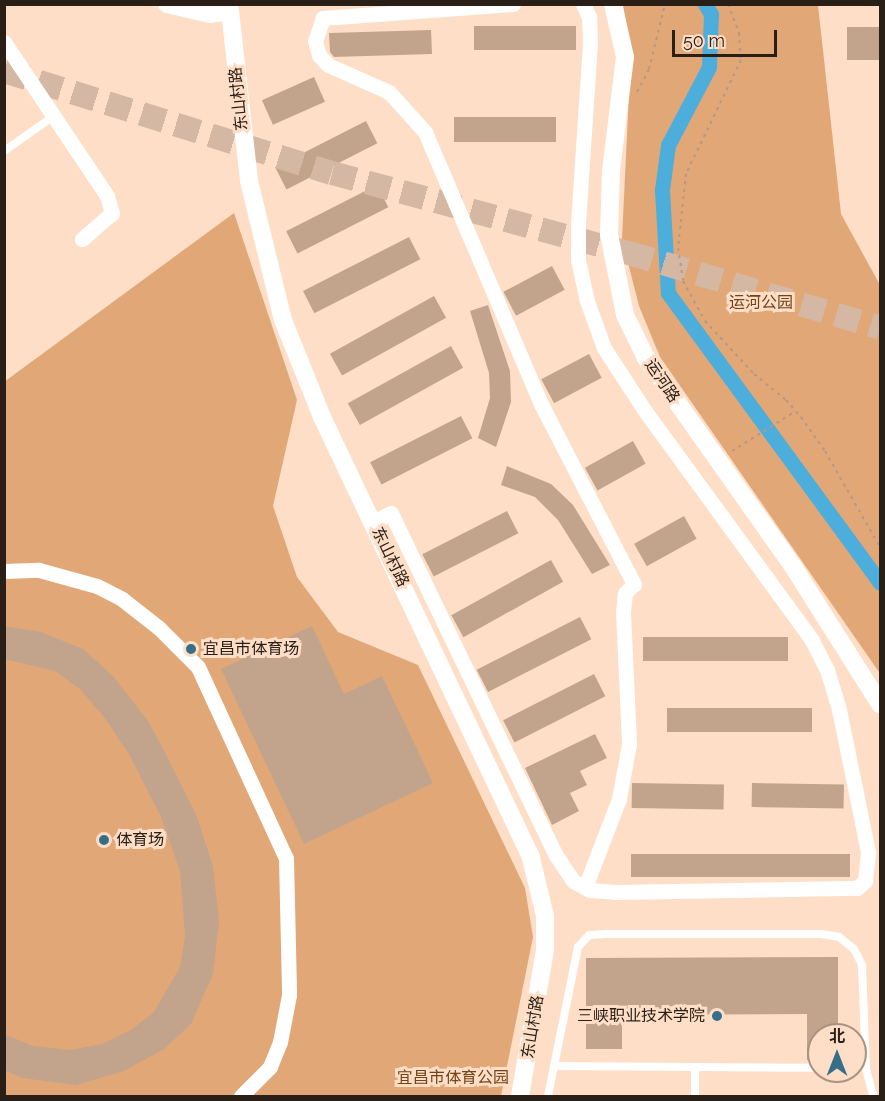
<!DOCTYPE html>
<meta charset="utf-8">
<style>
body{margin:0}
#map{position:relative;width:885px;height:1101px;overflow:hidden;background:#fedec6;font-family:Raleway,"Noto Sans SC",sans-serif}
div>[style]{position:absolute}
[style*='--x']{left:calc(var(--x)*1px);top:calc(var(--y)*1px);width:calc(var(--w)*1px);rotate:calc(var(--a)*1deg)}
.green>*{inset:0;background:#e2a776}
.canal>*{height:15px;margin:-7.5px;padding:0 7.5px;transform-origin:7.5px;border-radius:7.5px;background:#4daedb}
.building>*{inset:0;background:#c2a48d;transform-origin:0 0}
.primary-tunnel>*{height:24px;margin-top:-12px;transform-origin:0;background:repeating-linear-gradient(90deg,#d4b8a3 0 24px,transparent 0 36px)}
.path>*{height:2px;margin-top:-1px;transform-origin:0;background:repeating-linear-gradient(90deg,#b29987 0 3px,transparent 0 7.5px)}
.service>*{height:8px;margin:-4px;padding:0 4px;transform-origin:4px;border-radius:4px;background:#fff}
.minor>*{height:15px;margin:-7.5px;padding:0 7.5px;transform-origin:7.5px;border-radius:7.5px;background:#fff}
.tertiary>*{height:18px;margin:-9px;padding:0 9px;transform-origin:9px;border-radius:9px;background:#fff}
.dots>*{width:16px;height:16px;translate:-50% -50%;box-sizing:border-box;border:3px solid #fedec6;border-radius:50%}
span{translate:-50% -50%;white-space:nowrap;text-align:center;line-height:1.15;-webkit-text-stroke:6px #fedec6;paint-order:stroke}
.street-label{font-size:16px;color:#2a1f16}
.park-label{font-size:16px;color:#724419}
.poi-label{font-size:16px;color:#2a1f16}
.left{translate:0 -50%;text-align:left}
.right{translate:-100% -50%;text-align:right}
.frame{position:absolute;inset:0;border:6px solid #2a1f16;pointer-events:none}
.north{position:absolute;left:807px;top:1023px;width:60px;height:60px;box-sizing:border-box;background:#fedec6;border:2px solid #a99280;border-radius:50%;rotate:0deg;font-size:16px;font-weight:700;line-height:24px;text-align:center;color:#2a1f16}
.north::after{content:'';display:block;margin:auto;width:21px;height:27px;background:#376f89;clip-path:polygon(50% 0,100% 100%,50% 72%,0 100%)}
.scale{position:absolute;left:672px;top:30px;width:105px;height:27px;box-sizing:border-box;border:3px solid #2a1f16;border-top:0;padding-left:8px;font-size:18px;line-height:21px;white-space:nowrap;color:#2a1f16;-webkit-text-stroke:4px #fedec6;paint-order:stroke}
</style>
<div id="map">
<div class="green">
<div style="clip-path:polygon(623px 5px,818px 5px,841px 214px,880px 285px,879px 672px,660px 357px,639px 306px,622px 239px,631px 51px)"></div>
<div style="clip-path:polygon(234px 213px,297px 400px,273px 506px,297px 577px,338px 632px,418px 665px,525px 888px,533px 937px,501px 1096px,5px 1096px,4px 382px)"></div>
</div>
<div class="canal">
<div style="--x:705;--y:4;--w:12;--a:59"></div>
<div style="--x:711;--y:14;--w:53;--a:92.2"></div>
<div style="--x:709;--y:67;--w:88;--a:117.7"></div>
<div style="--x:668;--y:145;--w:45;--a:97.6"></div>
<div style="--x:662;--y:190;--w:103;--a:86.7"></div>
<div style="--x:668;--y:293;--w:359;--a:53.8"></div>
</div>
<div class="building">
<div style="left:576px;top:26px;width:24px;height:102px;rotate:90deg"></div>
<div style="left:847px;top:27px;width:33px;height:33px"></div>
<div style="clip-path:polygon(431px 30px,432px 54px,334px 57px,330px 52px,329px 33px)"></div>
<div style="left:314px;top:77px;width:27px;height:57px;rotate:66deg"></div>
<div style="left:556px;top:117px;width:25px;height:102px;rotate:90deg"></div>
<div style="left:366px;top:121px;width:25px;height:102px;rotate:63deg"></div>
<div style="left:377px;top:185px;width:25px;height:102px;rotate:63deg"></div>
<div style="left:409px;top:237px;width:25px;height:119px;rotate:63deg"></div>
<div style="left:552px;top:266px;width:27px;height:55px;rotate:62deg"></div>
<div style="left:434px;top:296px;width:25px;height:119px;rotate:61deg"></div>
<div style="clip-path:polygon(488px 305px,510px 371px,511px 402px,496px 447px,478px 438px,490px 398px,489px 373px,470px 311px)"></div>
<div style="left:451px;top:346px;width:25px;height:118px;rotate:61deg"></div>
<div style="left:589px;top:354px;width:27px;height:54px;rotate:62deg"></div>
<div style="left:461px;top:416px;width:25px;height:102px;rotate:63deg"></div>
<div style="left:633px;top:441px;width:26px;height:55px;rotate:61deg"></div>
<div style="clip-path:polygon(507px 466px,551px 484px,573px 505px,610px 565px,592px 574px,558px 520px,535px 497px,501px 485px)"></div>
<div style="left:507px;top:511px;width:25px;height:95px;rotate:63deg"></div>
<div style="left:684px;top:516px;width:26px;height:57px;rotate:61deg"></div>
<div style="left:551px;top:560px;width:25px;height:114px;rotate:61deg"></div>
<div style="left:580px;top:617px;width:25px;height:116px;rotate:63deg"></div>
<div style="clip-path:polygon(4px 626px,41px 632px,83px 649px,113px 676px,148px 721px,168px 758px,196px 814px,213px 866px,219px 922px,213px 974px,191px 1024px,164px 1049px,124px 1071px,76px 1085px,22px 1078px,4px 1070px,4px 1034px,33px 1046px,70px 1050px,102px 1044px,131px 1030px,154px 1012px,180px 967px,185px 936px,180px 871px,161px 817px,130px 756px,104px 717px,81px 690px,55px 671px,4px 659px)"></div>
<div style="clip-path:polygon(312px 626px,344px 694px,382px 676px,433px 783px,304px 844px,221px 669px)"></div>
<div style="left:788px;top:637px;width:24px;height:145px;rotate:90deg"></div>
<div style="left:594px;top:674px;width:25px;height:102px;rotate:63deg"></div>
<div style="left:812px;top:708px;width:24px;height:145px;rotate:90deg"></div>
<div style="clip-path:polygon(595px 734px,607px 758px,580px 771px,587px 785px,570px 793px,579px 811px,552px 825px,525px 768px)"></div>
<div style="left:632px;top:783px;width:92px;height:25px;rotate:1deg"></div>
<div style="left:752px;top:783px;width:92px;height:24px;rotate:1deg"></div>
<div style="left:631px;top:854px;width:219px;height:23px"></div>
<div style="clip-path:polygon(838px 957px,838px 1035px,819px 1035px,819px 1060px,807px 1060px,807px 1014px,622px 1015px,622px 1049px,586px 1049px,586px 958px)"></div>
</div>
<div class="primary-tunnel">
<div style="--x:4;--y:71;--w:343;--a:17.3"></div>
<div style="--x:332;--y:173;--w:308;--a:15.1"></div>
<div style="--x:629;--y:253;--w:262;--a:16.6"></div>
</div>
<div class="path">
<div style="--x:728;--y:4;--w:31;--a:69"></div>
<div style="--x:739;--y:33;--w:27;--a:86"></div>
<div style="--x:741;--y:60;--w:127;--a:115.8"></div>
<div style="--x:686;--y:174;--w:74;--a:96.2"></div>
<div style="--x:678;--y:248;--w:33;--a:81"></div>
<div style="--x:683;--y:281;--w:46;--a:61.2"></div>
<div style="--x:705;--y:321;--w:72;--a:47.2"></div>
<div style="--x:754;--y:374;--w:41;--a:39.1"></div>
<div style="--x:786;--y:400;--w:23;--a:49"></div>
<div style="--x:801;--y:417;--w:42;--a:54.8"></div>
<div style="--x:825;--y:451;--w:111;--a:60.2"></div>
<div style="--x:637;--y:92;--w:26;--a:-62"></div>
<div style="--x:649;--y:69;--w:67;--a:-76.2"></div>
<div style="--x:732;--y:451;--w:75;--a:-32"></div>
</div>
<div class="service">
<div style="--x:4;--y:151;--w:61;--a:-35"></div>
<div style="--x:555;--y:1066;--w:264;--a:0.4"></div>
<div style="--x:548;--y:1096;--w:152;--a:-78.6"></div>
<div style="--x:578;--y:947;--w:16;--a:-47"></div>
<div style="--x:589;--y:935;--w:22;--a:-3"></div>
<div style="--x:611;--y:934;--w:210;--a:0"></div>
<div style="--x:821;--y:934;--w:18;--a:9"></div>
<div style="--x:839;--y:937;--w:19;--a:39"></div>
<div style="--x:854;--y:949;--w:18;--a:63"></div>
<div style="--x:862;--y:965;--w:104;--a:87.8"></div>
<div style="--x:866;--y:1069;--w:28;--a:75"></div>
<div style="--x:695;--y:1096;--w:29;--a:-90"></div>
</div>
<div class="minor">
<div style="--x:513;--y:4;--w:191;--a:175.8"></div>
<div style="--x:323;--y:18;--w:24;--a:109"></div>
<div style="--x:315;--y:41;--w:15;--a:74"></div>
<div style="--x:319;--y:55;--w:13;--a:48"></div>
<div style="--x:328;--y:65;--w:67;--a:23.9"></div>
<div style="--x:389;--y:92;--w:54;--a:48"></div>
<div style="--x:425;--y:132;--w:296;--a:66.9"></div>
<div style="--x:541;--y:404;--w:203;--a:62.7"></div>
<div style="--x:634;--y:584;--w:13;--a:135"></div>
<div style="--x:625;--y:593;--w:18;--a:96"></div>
<div style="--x:623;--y:611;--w:133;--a:87.4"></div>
<div style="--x:629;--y:744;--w:56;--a:100.3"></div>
<div style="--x:619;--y:799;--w:94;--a:111.1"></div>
<div style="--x:4;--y:42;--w:185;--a:56.2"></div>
<div style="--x:107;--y:196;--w:18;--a:74"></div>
<div style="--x:112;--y:213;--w:40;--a:139"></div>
<div style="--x:373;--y:522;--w:20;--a:-27"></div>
<div style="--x:391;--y:513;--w:378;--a:64.3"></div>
<div style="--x:555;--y:854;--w:32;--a:56"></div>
<div style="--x:573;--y:881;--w:18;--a:29"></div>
<div style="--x:589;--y:890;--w:27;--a:4"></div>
<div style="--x:616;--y:892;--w:241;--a:-1"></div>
<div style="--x:857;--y:888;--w:11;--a:-41"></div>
<div style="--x:865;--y:881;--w:29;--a:-84"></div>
<div style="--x:868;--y:852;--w:146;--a:-101.5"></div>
<div style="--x:839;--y:709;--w:41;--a:-107.1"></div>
<div style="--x:827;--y:670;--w:34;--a:-117"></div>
<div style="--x:812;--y:640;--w:283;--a:-126.1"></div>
<div style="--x:645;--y:411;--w:75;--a:-123.1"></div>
<div style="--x:604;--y:348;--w:50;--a:-109.9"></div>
<div style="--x:587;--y:301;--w:42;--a:-102.4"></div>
<div style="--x:578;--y:260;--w:37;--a:-90"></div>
<div style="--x:578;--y:223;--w:180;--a:-86.2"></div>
<div style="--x:590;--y:43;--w:26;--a:-92"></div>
<div style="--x:589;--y:17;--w:14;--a:-115"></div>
<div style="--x:4;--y:571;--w:35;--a:-2"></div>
<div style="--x:39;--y:570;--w:60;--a:15.4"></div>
<div style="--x:97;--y:586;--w:28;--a:27"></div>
<div style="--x:122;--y:599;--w:47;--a:38.1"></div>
<div style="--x:159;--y:628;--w:55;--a:45"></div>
<div style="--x:198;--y:667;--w:210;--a:65.3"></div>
<div style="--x:286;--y:858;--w:137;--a:88.7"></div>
<div style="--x:289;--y:995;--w:48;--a:100.8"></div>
<div style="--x:280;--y:1042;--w:27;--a:112"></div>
<div style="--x:270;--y:1067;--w:41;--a:135"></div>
</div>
<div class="tertiary">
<div style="--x:167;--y:4;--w:44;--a:13.1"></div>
<div style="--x:210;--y:14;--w:20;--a:-9"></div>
<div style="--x:230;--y:11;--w:171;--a:83.6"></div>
<div style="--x:249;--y:181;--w:143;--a:76.3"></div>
<div style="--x:283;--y:320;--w:105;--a:68.1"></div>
<div style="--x:322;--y:417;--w:488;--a:64.6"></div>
<div style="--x:531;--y:858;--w:60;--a:76.4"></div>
<div style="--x:545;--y:916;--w:34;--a:90"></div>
<div style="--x:545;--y:950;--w:148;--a:99.7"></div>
<div style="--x:613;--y:4;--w:54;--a:77.2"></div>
<div style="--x:625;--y:57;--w:115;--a:97"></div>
<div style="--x:611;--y:171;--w:63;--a:91.8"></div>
<div style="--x:609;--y:234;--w:83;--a:78.8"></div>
<div style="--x:625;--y:315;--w:48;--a:64"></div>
<div style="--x:646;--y:358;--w:257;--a:54.8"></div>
<div style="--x:794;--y:568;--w:161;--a:57.7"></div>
</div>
<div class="dots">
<div style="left:191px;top:649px;background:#376f89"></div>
<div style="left:104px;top:840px;background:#376f89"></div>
<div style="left:717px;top:1016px;background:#376f89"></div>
</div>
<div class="street-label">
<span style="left:239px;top:99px;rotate:-96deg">东山村路</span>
<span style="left:662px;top:381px;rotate:56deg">运河路</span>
<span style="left:390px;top:557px;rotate:64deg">东山村路</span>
<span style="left:533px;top:1027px;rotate:-81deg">东山村路</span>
</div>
<div class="park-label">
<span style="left:761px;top:303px">运河公园</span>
<span style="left:453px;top:1078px">宜昌市体育公园</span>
</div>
<div class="poi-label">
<span class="left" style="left:203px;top:649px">宜昌市体育场</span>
<span class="left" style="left:116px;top:840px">体育场</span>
<span class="right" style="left:705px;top:1016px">三峡职业技术学院</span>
</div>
<div class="frame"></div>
<div class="north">北</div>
<div class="scale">50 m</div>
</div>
